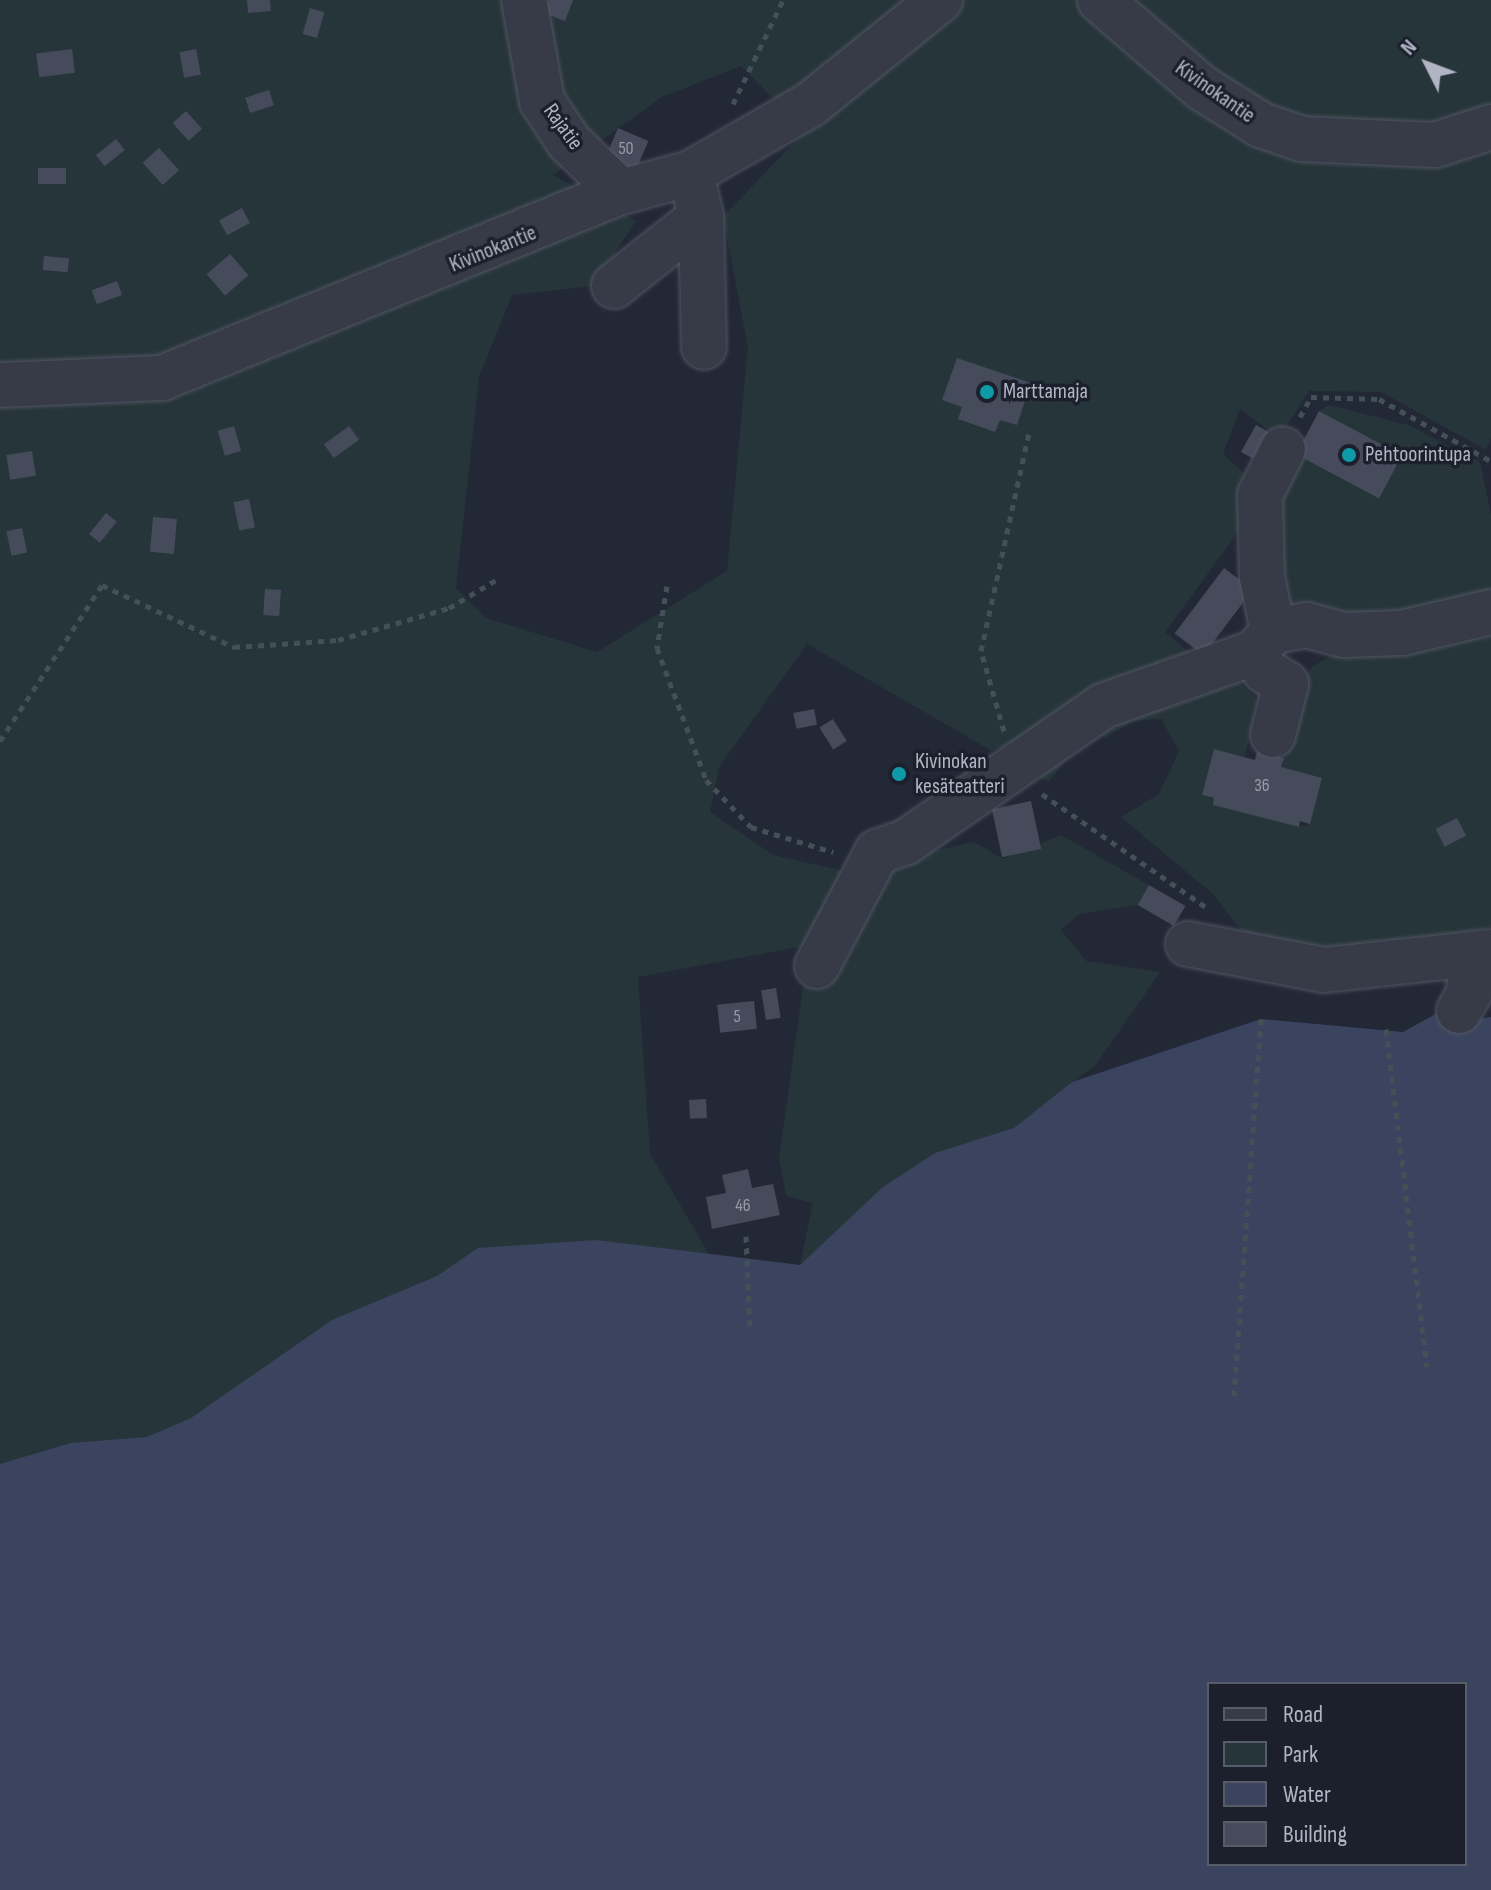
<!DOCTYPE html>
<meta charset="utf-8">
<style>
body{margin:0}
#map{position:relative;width:1491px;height:1890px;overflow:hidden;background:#232837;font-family:"Sofia Sans Condensed",sans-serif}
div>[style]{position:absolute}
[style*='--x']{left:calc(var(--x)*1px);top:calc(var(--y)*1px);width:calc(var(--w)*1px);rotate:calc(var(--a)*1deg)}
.green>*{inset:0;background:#263539}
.water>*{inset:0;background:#3a445e}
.building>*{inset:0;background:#454b5b;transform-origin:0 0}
.path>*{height:5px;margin-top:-2.5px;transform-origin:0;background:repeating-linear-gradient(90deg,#435055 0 6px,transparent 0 12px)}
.roads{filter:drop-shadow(0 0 2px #515562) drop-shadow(0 0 2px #515562)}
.minor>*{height:44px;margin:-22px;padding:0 22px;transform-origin:22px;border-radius:22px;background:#373b47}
.dots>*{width:22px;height:22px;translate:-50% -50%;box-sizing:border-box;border:4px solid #1c202c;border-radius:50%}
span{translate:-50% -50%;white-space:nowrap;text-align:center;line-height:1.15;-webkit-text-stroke:7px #1c202c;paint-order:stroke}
.number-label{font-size:18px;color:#969aa9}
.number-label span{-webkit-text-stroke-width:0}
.street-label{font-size:22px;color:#b1b5c3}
.poi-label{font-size:22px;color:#b1b5c3}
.left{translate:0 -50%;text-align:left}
.legend{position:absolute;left:1207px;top:1682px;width:260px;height:184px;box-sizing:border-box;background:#1c202c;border:2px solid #585c68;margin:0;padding:10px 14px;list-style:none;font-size:24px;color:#b1b5c3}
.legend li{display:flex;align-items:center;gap:16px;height:40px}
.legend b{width:40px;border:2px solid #585c68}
.north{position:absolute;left:1387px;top:24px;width:80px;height:80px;-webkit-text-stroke:6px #1c202c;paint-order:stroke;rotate:312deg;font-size:22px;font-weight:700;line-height:32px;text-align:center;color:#b1b5c3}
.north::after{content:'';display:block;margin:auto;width:28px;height:36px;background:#b1b5c3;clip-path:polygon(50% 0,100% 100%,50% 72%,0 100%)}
</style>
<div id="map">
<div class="green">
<div style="clip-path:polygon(evenodd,0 0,1491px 0,1491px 438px,1486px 450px,1381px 392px,1309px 391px,1279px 438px,1240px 409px,1223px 454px,1249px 478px,1239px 531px,1165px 632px,1198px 660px,992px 751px,807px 644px,719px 767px,710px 812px,773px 855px,844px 871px,974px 842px,1003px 859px,1061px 835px,1149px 885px,1137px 905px,1079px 914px,1061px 930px,1086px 961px,1160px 972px,1095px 1066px,1072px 1082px,1064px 1125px,781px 1285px,774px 1263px,800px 1265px,813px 1203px,786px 1196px,779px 1158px,809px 945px,638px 977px,650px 1154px,712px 1259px,0 1511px,0 0,741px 66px,805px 131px,723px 217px,748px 347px,727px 571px,597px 652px,486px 618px,456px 588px,479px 377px,512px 295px,593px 286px,636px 221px,553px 175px,662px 97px,741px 66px)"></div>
<div style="clip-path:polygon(1329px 405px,1408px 425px,1480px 462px,1491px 515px,1491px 604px,1348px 628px,1286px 605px,1277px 504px,1296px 454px,1378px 498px,1401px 456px,1319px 411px)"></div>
<div style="clip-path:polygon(1491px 624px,1491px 927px,1383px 953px,1322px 957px,1247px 938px,1214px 895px,1121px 817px,1159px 794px,1179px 751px,1161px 719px,1134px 721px,1106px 737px,1087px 732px,1049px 782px,1029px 772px,1073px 734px,1233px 676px,1258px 700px,1245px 757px,1214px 749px,1202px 795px,1298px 827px,1309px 824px,1281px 767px,1302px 680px,1312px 667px,1345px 647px)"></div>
</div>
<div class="water">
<div style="clip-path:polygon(evenodd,1443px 1010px,1473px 1020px,1491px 1017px,1491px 1890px,0 1890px,0 1464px,71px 1443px,147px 1437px,191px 1418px,332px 1320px,437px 1276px,478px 1248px,596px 1240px,800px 1265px,883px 1187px,935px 1153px,1014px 1128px,1072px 1082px,1261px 1019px,1403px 1032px,1443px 1010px,1209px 1684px,1465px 1684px,1465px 1864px,1209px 1864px,1209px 1684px)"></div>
</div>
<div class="building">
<div style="clip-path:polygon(247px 0,270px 0,271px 11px,248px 13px)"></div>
<div style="clip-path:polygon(549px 0,573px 0,565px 21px,544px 13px)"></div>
<div style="left:310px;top:8px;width:15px;height:27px;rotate:16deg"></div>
<div style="left:72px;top:49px;width:24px;height:36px;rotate:83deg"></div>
<div style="left:196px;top:49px;width:26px;height:17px;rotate:79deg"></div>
<div style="left:269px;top:90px;width:16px;height:25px;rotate:72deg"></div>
<div style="left:186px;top:111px;width:24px;height:18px;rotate:48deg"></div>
<div style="left:618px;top:128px;width:33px;height:32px;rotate:23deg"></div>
<div style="left:116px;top:139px;width:14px;height:26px;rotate:51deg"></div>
<div style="left:159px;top:148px;width:30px;height:22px;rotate:48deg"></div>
<div style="left:66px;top:168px;width:16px;height:28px;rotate:90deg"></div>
<div style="left:242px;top:208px;width:17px;height:26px;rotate:62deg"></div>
<div style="left:230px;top:254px;width:28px;height:31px;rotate:49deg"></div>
<div style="left:44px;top:256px;width:25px;height:14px;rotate:5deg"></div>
<div style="left:117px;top:281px;width:15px;height:27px;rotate:70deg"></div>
<div style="clip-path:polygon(957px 358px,1031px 383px,1017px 425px,1000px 420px,995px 432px,958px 419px,962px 407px,942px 400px)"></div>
<div style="left:1319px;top:411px;width:94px;height:49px;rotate:28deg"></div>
<div style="left:1256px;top:425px;width:26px;height:31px;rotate:29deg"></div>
<div style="left:234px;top:426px;width:26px;height:17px;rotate:74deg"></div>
<div style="left:349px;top:426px;width:17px;height:31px;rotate:54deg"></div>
<div style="left:32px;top:451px;width:25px;height:26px;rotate:81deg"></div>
<div style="left:249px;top:499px;width:29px;height:16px;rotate:78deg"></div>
<div style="left:106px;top:513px;width:14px;height:27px;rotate:39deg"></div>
<div style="left:153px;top:517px;width:24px;height:35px;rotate:5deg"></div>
<div style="left:22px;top:528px;width:25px;height:16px;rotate:78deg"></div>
<div style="left:1224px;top:568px;width:36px;height:82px;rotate:37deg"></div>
<div style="left:265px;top:589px;width:16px;height:26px;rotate:4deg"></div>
<div style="left:814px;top:709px;width:16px;height:21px;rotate:79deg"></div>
<div style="left:833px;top:719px;width:26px;height:16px;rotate:58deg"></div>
<div style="clip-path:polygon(1214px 749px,1255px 760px,1257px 751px,1284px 758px,1281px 767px,1322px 778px,1310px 824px,1300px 821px,1299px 827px,1213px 805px,1214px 798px,1202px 795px)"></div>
<div style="left:1031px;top:801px;width:49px;height:40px;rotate:78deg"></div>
<div style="left:1457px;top:818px;width:20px;height:24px;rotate:63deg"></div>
<div style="left:1149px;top:885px;width:42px;height:23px;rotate:30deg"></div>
<div style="left:776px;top:988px;width:30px;height:15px;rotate:81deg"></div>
<div style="left:754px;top:1001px;width:28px;height:37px;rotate:84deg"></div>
<div style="left:706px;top:1099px;width:19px;height:17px;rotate:87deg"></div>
<div style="clip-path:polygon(748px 1169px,752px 1188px,773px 1184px,780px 1215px,712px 1229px,706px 1197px,726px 1193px,722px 1175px)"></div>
</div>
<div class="path">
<div style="--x:733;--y:104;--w:115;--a:-64.3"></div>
<div style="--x:1300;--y:417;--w:23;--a:-61"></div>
<div style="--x:1311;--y:397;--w:68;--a:1.7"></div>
<div style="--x:1379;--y:399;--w:128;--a:29"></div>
<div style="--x:667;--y:586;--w:63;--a:99.2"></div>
<div style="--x:657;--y:648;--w:141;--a:69.6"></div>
<div style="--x:706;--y:780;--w:65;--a:46.2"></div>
<div style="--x:751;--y:827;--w:86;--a:17"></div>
<div style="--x:1004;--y:731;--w:83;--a:-106"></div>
<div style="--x:981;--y:651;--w:223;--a:-77.6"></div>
<div style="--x:0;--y:741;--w:186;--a:-56.8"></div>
<div style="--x:102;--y:585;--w:146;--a:25.2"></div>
<div style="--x:234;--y:647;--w:104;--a:-3.9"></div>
<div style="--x:338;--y:640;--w:116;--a:-16.1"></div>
<div style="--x:449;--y:608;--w:55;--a:-30.8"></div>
<div style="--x:1042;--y:794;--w:201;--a:34.6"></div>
<div style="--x:1386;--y:1029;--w:340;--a:83.1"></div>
<div style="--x:746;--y:1236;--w:94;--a:87.6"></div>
<div style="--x:1234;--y:1396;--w:378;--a:-85.9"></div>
</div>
<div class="roads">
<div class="minor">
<div style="--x:524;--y:0;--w:103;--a:79.9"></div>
<div style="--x:542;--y:101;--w:49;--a:56.6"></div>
<div style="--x:569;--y:142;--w:72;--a:43.9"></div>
<div style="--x:1100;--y:0;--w:135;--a:40.8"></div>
<div style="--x:1202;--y:88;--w:70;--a:32.1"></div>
<div style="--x:1261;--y:125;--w:43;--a:18.9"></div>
<div style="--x:1302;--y:139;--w:133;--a:2.6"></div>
<div style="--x:1435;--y:145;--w:59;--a:-17.8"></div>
<div style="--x:691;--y:173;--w:45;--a:77.2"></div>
<div style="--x:701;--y:217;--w:130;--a:88.7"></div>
<div style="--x:614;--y:286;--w:111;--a:-38.4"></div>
<div style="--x:0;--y:385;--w:162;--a:-2.5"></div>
<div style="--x:162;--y:378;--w:495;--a:-22.1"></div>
<div style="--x:621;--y:192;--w:73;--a:-15.2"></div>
<div style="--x:691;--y:173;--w:138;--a:-29.9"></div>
<div style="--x:811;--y:104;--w:166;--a:-38.9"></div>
<div style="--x:1273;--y:631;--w:55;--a:-101.5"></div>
<div style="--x:1262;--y:577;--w:82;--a:-91.4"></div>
<div style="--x:1260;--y:495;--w:51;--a:-63.4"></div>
<div style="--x:1273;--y:735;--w:53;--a:-75.7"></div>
<div style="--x:1286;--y:684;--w:25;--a:-148"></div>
<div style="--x:1265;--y:671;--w:21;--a:-115"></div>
<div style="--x:1256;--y:652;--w:27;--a:-51"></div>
<div style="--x:1273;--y:631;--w:34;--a:-10"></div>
<div style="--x:1306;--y:625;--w:39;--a:15"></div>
<div style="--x:1344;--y:635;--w:58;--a:-2"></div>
<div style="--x:1402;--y:633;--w:91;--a:-13.3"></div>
<div style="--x:1188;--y:944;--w:138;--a:10.8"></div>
<div style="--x:1324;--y:970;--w:168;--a:-6.2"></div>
<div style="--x:817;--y:966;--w:129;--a:-62.2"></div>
<div style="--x:877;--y:852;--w:31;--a:-19"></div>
<div style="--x:906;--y:842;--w:239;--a:-34.6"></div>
<div style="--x:1103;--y:706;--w:162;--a:-19.4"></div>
<div style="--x:1459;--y:1011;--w:20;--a:-60"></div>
<div style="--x:1469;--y:994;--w:39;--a:-87"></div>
</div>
</div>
<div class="dots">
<div style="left:987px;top:392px;background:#0f9aa8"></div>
<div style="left:1349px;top:455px;background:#0f9aa8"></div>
<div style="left:899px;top:774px;background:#0f9aa8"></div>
</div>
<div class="number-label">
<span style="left:626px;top:149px">50</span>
<span style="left:1262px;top:786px">36</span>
<span style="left:737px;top:1017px">5</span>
<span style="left:743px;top:1206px">46</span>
</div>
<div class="street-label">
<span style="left:1215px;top:92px;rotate:35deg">Kivinokantie</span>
<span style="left:563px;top:127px;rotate:54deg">Rajatie</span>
<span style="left:493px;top:249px;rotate:-22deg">Kivinokantie</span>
</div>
<div class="poi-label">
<span class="left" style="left:1003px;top:392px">Marttamaja</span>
<span class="left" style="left:1365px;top:455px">Pehtoorintupa</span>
<span class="left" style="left:915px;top:774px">Kivinokan<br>kesäteatteri</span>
</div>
<ul class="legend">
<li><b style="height:10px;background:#373b47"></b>Road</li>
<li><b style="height:22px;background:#263539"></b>Park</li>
<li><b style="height:22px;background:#3a445e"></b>Water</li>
<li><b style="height:22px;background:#454b5b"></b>Building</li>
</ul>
<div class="north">N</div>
</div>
